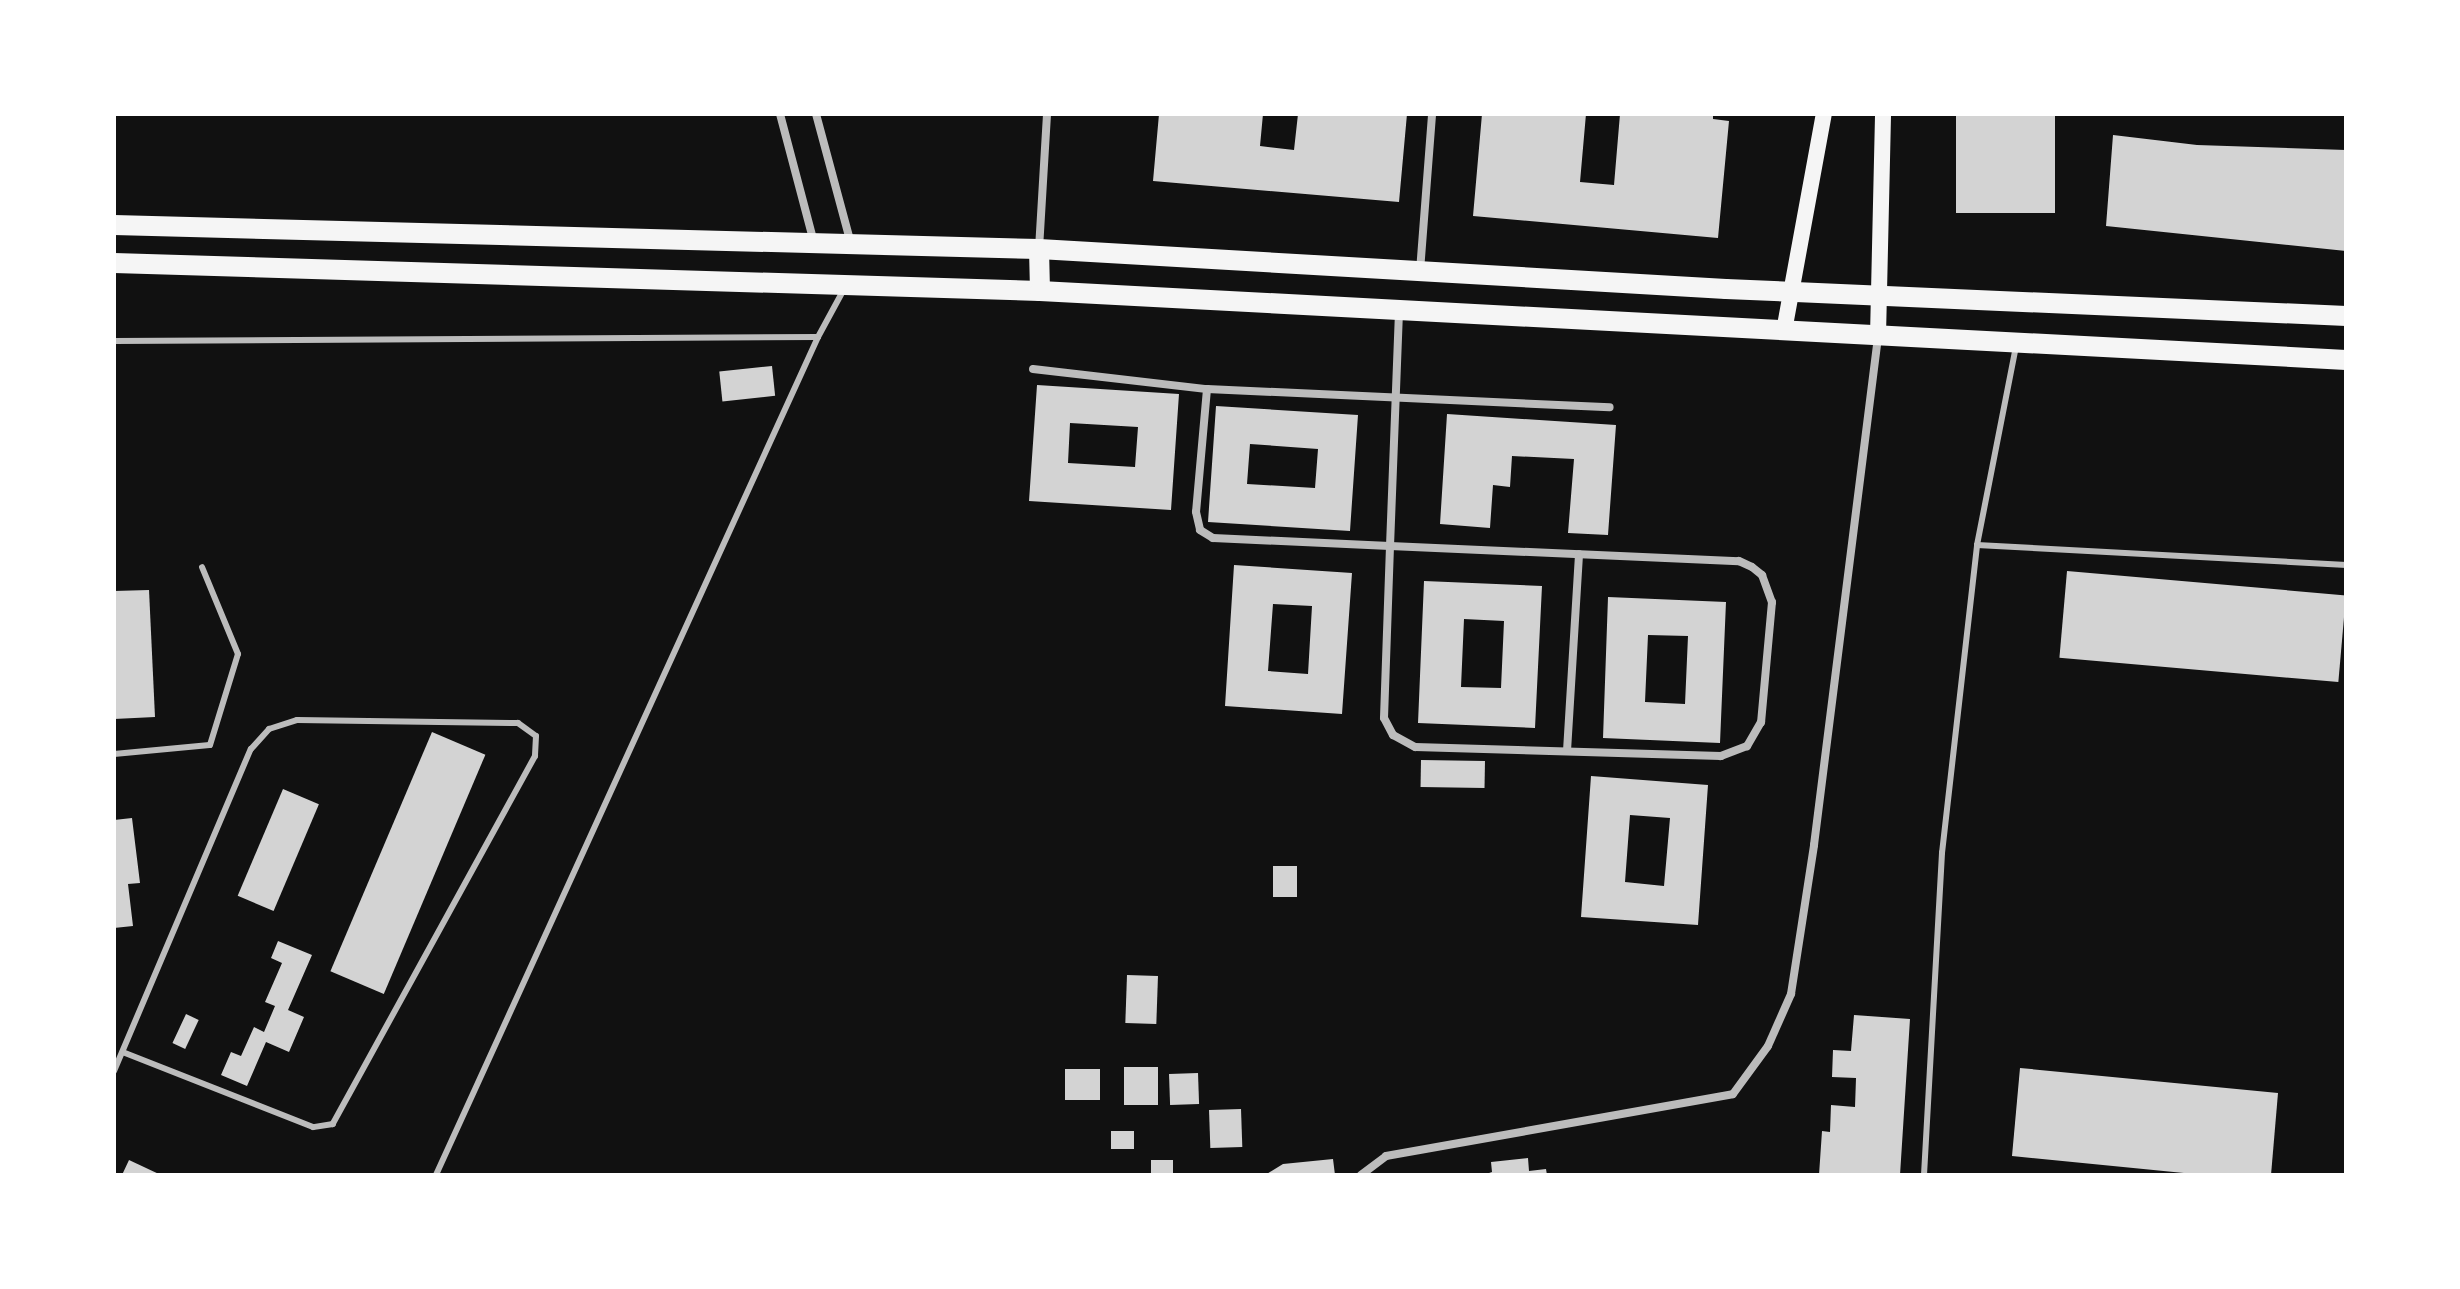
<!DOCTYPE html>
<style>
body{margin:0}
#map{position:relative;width:2460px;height:1289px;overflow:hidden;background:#111;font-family:Commissioner,sans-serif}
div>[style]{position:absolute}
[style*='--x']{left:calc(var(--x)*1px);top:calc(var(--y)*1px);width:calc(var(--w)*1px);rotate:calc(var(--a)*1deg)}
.building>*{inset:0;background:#d3d3d3;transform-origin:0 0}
.service>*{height:6px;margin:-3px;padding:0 3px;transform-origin:3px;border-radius:3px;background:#bcbcbc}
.minor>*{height:8px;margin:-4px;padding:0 4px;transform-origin:4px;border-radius:4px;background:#bcbcbc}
.secondary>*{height:16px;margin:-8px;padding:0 8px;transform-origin:8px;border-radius:8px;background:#f5f5f5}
.primary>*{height:20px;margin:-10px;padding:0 10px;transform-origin:10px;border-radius:10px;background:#f5f5f5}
span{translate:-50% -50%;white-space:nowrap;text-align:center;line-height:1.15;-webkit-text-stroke:6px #fff;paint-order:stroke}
.frame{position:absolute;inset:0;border:116px solid #fff;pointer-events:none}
</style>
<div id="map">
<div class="building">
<div style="clip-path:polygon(1159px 114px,1263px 114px,1260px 146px,1294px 150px,1298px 114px,1407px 114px,1399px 202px,1153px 181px)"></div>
<div style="clip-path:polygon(1482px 114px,1586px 114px,1580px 182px,1614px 185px,1620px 114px,1713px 114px,1713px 119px,1729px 121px,1718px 238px,1473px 216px)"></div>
<div style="left:1956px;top:114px;width:99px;height:99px"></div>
<div style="clip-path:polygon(2113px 135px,2197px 145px,2346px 150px,2346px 251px,2106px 226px)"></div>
<div style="left:772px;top:366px;width:30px;height:53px;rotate:84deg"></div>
<div style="clip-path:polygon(evenodd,1037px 385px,1179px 394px,1171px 510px,1029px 501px,1037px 385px,1070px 423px,1138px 427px,1135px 467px,1068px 463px,1070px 423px)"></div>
<div style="clip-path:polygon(evenodd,1216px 406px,1358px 415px,1350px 531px,1208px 522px,1216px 406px,1250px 444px,1318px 449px,1315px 488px,1247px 484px,1250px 444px)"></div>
<div style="clip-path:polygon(1447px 414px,1616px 425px,1608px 535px,1568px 533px,1574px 459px,1512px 456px,1510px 487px,1493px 485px,1490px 528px,1440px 524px)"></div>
<div style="clip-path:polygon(evenodd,1234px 565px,1352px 573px,1342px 714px,1225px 706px,1234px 565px,1273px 604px,1312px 606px,1308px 674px,1268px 671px,1273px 604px)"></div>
<div style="left:2067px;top:571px;width:280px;height:87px;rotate:5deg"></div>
<div style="clip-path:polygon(evenodd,1424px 581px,1542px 586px,1535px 728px,1418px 723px,1424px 581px,1464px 619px,1504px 621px,1501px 688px,1461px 687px,1464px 619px)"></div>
<div style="clip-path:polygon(149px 590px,155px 717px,114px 719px,114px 591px)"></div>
<div style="clip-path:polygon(evenodd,1608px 597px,1726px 602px,1720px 743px,1603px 738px,1608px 597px,1648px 635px,1688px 636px,1685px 704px,1645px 702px,1648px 635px)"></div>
<div style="left:432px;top:732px;width:58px;height:260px;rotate:23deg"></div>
<div style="left:1421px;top:760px;width:64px;height:27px;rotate:1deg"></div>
<div style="clip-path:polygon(evenodd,1591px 776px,1708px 785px,1698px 925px,1581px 917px,1591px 776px,1630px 815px,1670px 818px,1664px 886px,1625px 882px,1630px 815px)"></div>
<div style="left:283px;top:789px;width:39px;height:116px;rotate:23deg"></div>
<div style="clip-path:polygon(132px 818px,140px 883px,128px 884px,133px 926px,114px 928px,114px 820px)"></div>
<div style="left:1273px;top:866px;width:24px;height:31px"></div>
<div style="clip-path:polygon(278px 941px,312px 955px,288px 1010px,304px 1017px,289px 1052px,266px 1042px,247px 1086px,221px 1075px,231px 1052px,241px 1056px,254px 1027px,264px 1032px,275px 1006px,265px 1002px,282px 963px,271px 958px)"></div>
<div style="left:1127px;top:975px;width:31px;height:48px;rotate:2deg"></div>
<div style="left:186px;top:1014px;width:14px;height:32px;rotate:25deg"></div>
<div style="clip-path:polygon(1854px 1015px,1910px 1019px,1900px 1175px,1819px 1175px,1822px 1131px,1830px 1132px,1831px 1105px,1855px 1107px,1856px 1078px,1832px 1077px,1833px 1050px,1851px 1051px)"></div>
<div style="left:1124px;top:1067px;width:34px;height:38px"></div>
<div style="clip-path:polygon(2020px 1068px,2278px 1093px,2271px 1175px,2204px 1175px,2012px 1156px)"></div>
<div style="left:1065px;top:1069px;width:35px;height:31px"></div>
<div style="left:1198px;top:1073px;width:31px;height:29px;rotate:88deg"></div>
<div style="left:1241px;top:1109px;width:38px;height:32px;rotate:88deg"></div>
<div style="left:1111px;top:1131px;width:23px;height:18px"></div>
<div style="clip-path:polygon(1528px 1158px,1529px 1171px,1546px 1169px,1547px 1175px,1483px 1175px,1492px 1172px,1491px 1162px)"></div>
<div style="clip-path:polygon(1333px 1159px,1335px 1175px,1265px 1175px,1283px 1164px)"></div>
<div style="clip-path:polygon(129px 1160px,161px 1175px,122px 1175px)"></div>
<div style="left:1151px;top:1160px;width:22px;height:15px"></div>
</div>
<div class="service">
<div style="--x:818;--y:337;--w:52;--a:-61.5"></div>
<div style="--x:114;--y:341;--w:704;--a:-0.33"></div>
<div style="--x:818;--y:337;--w:921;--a:114.51"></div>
<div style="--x:1977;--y:545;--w:370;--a:3.1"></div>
<div style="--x:114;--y:754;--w:96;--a:-5.4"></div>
<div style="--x:210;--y:745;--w:95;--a:-72.9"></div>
<div style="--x:238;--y:654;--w:94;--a:-112.5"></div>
<div style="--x:114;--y:1071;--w:350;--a:-67"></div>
<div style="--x:251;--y:749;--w:27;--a:-48"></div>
<div style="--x:269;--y:729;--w:29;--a:-18"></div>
<div style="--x:297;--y:720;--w:221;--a:0.8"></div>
<div style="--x:518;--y:723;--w:22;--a:36"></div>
<div style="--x:536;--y:736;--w:20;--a:93"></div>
<div style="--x:535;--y:756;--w:420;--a:118.8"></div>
<div style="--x:333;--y:1124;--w:20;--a:171"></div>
<div style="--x:313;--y:1127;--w:202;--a:-158.5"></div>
<div style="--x:1924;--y:1175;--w:323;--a:-86.8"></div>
<div style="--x:1942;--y:853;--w:310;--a:-83.5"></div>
<div style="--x:1977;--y:545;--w:202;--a:-78.9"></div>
</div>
<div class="minor">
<div style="--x:780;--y:114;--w:133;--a:75.2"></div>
<div style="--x:816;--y:114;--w:135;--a:74.9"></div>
<div style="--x:1039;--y:249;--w:135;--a:-86.6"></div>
<div style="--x:1420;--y:271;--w:157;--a:-85.6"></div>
<div style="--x:1033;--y:369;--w:175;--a:6.6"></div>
<div style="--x:1207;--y:389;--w:403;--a:2.6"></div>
<div style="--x:1207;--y:389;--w:123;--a:95.1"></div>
<div style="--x:1196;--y:512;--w:18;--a:77"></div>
<div style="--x:1200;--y:530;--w:15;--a:32"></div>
<div style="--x:1213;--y:538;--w:177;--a:2.6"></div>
<div style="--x:1390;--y:546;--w:349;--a:2.5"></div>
<div style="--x:1739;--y:561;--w:14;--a:25"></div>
<div style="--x:1752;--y:567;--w:13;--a:39"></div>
<div style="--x:1762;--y:575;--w:29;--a:70"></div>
<div style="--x:1772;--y:602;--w:121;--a:95.2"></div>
<div style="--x:1761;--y:722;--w:28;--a:120"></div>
<div style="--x:1747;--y:746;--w:28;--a:159"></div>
<div style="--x:1721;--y:756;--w:306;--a:-178.3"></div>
<div style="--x:1415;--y:747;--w:25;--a:-151"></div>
<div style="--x:1393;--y:735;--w:19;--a:-118"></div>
<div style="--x:1384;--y:718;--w:172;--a:-88"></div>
<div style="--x:1390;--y:546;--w:235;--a:-87.8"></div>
<div style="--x:1567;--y:751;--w:197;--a:-86.5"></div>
<div style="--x:1361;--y:1175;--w:31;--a:-37"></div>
<div style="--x:1386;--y:1156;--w:352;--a:-10.1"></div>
<div style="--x:1733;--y:1094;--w:59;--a:-53.9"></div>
<div style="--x:1768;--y:1046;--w:57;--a:-66.1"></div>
<div style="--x:1791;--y:994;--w:151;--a:-81.2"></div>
<div style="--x:1814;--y:845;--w:512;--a:-82.82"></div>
</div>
<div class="secondary">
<div style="--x:1784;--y:331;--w:221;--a:-79.6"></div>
<div style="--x:1878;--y:336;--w:222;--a:-88.7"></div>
</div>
<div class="primary">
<div style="--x:114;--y:225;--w:925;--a:1.49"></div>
<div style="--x:1039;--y:249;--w:688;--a:3.33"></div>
<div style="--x:1726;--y:289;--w:621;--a:2.49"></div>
<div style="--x:1039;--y:249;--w:42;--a:88.6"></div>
<div style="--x:114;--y:263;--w:926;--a:1.73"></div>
<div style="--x:1040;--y:291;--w:1308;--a:3.02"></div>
</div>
<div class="frame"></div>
</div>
